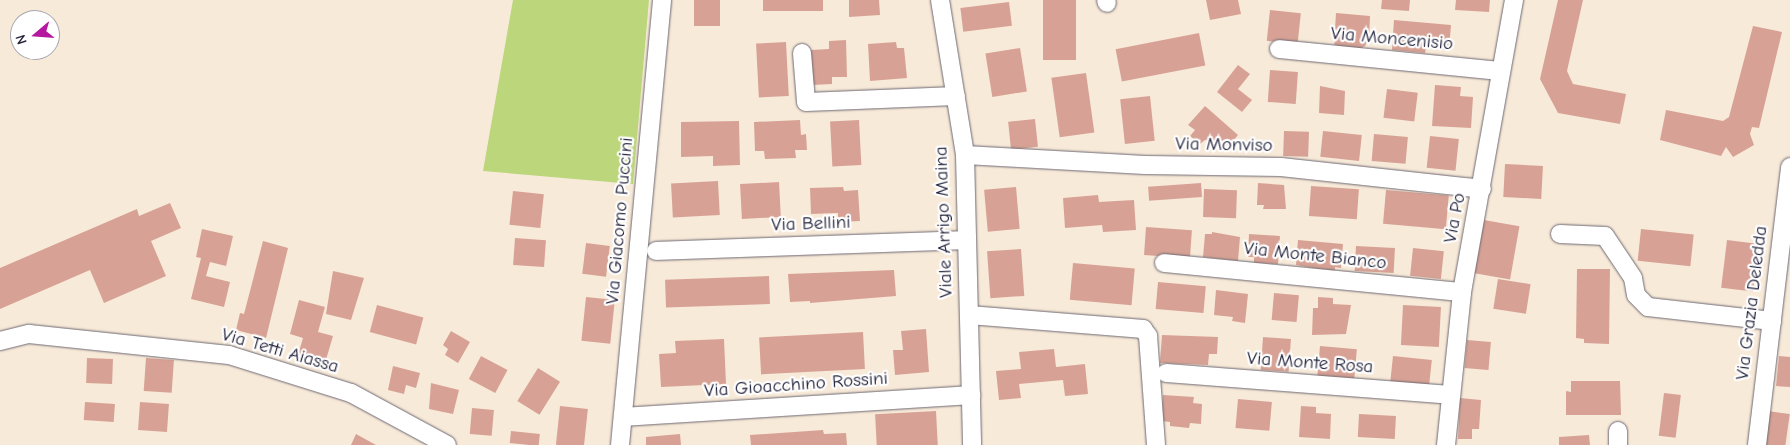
<!DOCTYPE html>
<style>
body{margin:0}
#map{position:relative;width:1790px;height:445px;overflow:hidden;background:#f8ead9;font-family:"Comic Neue",sans-serif}
div>[style]{position:absolute}
[style*='--x']{left:calc(var(--x)*1px);top:calc(var(--y)*1px);width:calc(var(--w)*1px);rotate:calc(var(--a)*1deg)}
.green>*{inset:0;background:#bbd67b}
.building>*{inset:0;background:#d7a295;transform-origin:0 0}
.roads{filter:drop-shadow(0 0 1px #6d6872) drop-shadow(0 0 1px #6d6872)}
.minor>*{height:18px;margin:-9px;padding:0 9px;transform-origin:9px;border-radius:9px;background:#fff}
span{translate:-50% -50%;white-space:nowrap;text-align:center;line-height:1.15;-webkit-text-stroke:4.5px #fff;paint-order:stroke}
.street-label{font-size:19px;color:#22223b}
.north{position:absolute;left:10px;top:10px;width:50px;height:50px;box-sizing:border-box;background:#fff;border:1px solid #a7a7b1;border-radius:50%;rotate:252deg;font-size:14px;font-weight:700;line-height:20px;text-align:center;color:#22223b}
.north::after{content:'';display:block;margin:auto;width:18px;height:22px;background:#b5179e;clip-path:polygon(50% 0,100% 100%,50% 72%,0 100%)}
</style>
<div id="map">
<div class="green">
<div style="clip-path:polygon(513px 0,649px 0,633px 184px,483px 171px)"></div>
</div>
<div class="building">
<div style="left:694px;top:0;width:26px;height:26px"></div>
<div style="left:763px;top:0;width:60px;height:11px"></div>
<div style="clip-path:polygon(849px 0,879px 0,880px 15px,849px 17px)"></div>
<div style="left:1043px;top:0;width:33px;height:60px"></div>
<div style="clip-path:polygon(1206px 0,1238px 0,1241px 14px,1210px 20px)"></div>
<div style="clip-path:polygon(1382px 0,1410px 0,1409px 11px,1381px 9px)"></div>
<div style="clip-path:polygon(1456px 0,1490px 0,1489px 12px,1455px 10px)"></div>
<div style="clip-path:polygon(1558px 0,1583px 0,1567px 71px,1573px 84px,1626px 94px,1620px 124px,1558px 113px,1540px 79px)"></div>
<div style="left:1009px;top:2px;width:24px;height:49px;rotate:83deg"></div>
<div style="left:1270px;top:10px;width:31px;height:31px;rotate:6deg"></div>
<div style="clip-path:polygon(1336px 13px,1370px 16px,1369px 39px,1365px 46px,1358px 50px,1342px 49px,1334px 44px)"></div>
<div style="clip-path:polygon(1394px 20px,1451px 25px,1449px 50px,1426px 48px,1425px 53px,1392px 50px)"></div>
<div style="clip-path:polygon(1753px 26px,1782px 32px,1759px 128px,1752px 127px,1750px 134px,1754px 145px,1733px 157px,1726px 147px,1721px 156px,1660px 140px,1666px 110px,1723px 121px,1729px 117px)"></div>
<div style="left:1199px;top:33px;width:33px;height:85px;rotate:79deg"></div>
<div style="clip-path:polygon(846px 40px,847px 77px,832px 77px,832px 84px,812px 85px,811px 50px,829px 49px,829px 41px)"></div>
<div style="left:786px;top:42px;width:54px;height:30px;rotate:87deg"></div>
<div style="clip-path:polygon(896px 42px,897px 48px,904px 48px,907px 78px,870px 81px,868px 44px)"></div>
<div style="left:1020px;top:48px;width:44px;height:35px;rotate:81deg"></div>
<div style="clip-path:polygon(1238px 65px,1250px 74px,1238px 89px,1252px 100px,1242px 112px,1217px 92px)"></div>
<div style="left:1270px;top:70px;width:28px;height:32px;rotate:4deg"></div>
<div style="left:1086px;top:73px;width:60px;height:35px;rotate:82deg"></div>
<div style="clip-path:polygon(1435px 85px,1461px 87px,1460px 96px,1473px 97px,1471px 128px,1432px 126px)"></div>
<div style="clip-path:polygon(1320px 86px,1345px 91px,1344px 115px,1319px 113px)"></div>
<div style="left:1387px;top:89px;width:31px;height:29px;rotate:7deg"></div>
<div style="left:1150px;top:96px;width:45px;height:30px;rotate:84deg"></div>
<div style="clip-path:polygon(1205px 106px,1238px 135px,1229px 146px,1218px 138px,1214px 141px,1205px 140px,1200px 144px,1190px 136px,1195px 130px,1188px 125px)"></div>
<div style="left:1035px;top:119px;width:28px;height:27px;rotate:84deg"></div>
<div style="clip-path:polygon(800px 120px,801px 135px,806px 134px,807px 150px,795px 150px,796px 158px,765px 159px,764px 151px,755px 151px,754px 122px)"></div>
<div style="left:859px;top:120px;width:45px;height:29px;rotate:87deg"></div>
<div style="clip-path:polygon(739px 121px,740px 165px,713px 166px,713px 156px,681px 157px,681px 122px)"></div>
<div style="left:1284px;top:131px;width:25px;height:25px;rotate:2deg"></div>
<div style="left:1323px;top:131px;width:39px;height:26px;rotate:6deg"></div>
<div style="left:1374px;top:134px;width:34px;height:27px;rotate:5deg"></div>
<div style="left:1430px;top:136px;width:29px;height:32px;rotate:6deg"></div>
<div style="left:1505px;top:164px;width:38px;height:33px;rotate:3deg"></div>
<div style="left:718px;top:181px;width:34px;height:47px;rotate:87deg"></div>
<div style="left:779px;top:182px;width:35px;height:39px;rotate:87deg"></div>
<div style="left:1201px;top:183px;width:14px;height:53px;rotate:86deg"></div>
<div style="clip-path:polygon(1258px 183px,1284px 185px,1286px 209px,1263px 209px,1264px 205px,1257px 205px)"></div>
<div style="left:1311px;top:186px;width:48px;height:30px;rotate:4deg"></div>
<div style="clip-path:polygon(843px 187px,844px 191px,858px 190px,860px 221px,838px 222px,838px 213px,811px 214px,810px 188px)"></div>
<div style="left:1016px;top:187px;width:42px;height:32px;rotate:85deg"></div>
<div style="left:1204px;top:189px;width:33px;height:28px;rotate:2deg"></div>
<div style="left:1386px;top:190px;width:63px;height:34px;rotate:5deg"></div>
<div style="left:513px;top:191px;width:31px;height:34px;rotate:6deg"></div>
<div style="clip-path:polygon(1098px 195px,1099px 202px,1134px 200px,1136px 230px,1103px 232px,1102px 225px,1065px 228px,1063px 198px)"></div>
<div style="clip-path:polygon(170px 203px,181px 228px,151px 241px,166px 276px,104px 303px,90px 270px,0 309px,0 268px,137px 209px,139px 216px)"></div>
<div style="left:1484px;top:220px;width:36px;height:54px;rotate:10deg"></div>
<div style="left:1146px;top:227px;width:46px;height:28px;rotate:4deg"></div>
<div style="clip-path:polygon(202px 229px,233px 236px,226px 266px,210px 262px,206px 276px,230px 282px,224px 307px,191px 299px,201px 258px,196px 257px)"></div>
<div style="left:1641px;top:229px;width:53px;height:32px;rotate:6deg"></div>
<div style="clip-path:polygon(1212px 232px,1240px 237px,1238px 261px,1203px 257px,1205px 234px,1212px 234px)"></div>
<div style="clip-path:polygon(1249px 234px,1280px 236px,1278px 264px,1254px 263px,1254px 257px,1248px 257px)"></div>
<div style="left:515px;top:238px;width:31px;height:27px;rotate:4deg"></div>
<div style="clip-path:polygon(1298px 240px,1343px 244px,1341px 268px,1335px 267px,1335px 272px,1296px 265px)"></div>
<div style="left:1727px;top:240px;width:32px;height:48px;rotate:7deg"></div>
<div style="clip-path:polygon(263px 241px,288px 248px,266px 338px,236px 330px,240px 313px,244px 314px)"></div>
<div style="left:586px;top:243px;width:24px;height:31px;rotate:7deg"></div>
<div style="left:1356px;top:246px;width:39px;height:25px;rotate:3deg"></div>
<div style="left:1413px;top:248px;width:31px;height:28px;rotate:6deg"></div>
<div style="left:1021px;top:249px;width:47px;height:34px;rotate:86deg"></div>
<div style="left:1073px;top:263px;width:62px;height:37px;rotate:5deg"></div>
<div style="clip-path:polygon(1577px 269px,1610px 269px,1609px 344px,1584px 343px,1584px 339px,1576px 338px)"></div>
<div style="clip-path:polygon(894px 270px,896px 296px,810px 303px,810px 301px,790px 302px,788px 274px)"></div>
<div style="clip-path:polygon(333px 271px,364px 278px,351px 320px,326px 314px)"></div>
<div style="left:769px;top:276px;width:28px;height:104px;rotate:88deg"></div>
<div style="left:1498px;top:279px;width:33px;height:30px;rotate:9deg"></div>
<div style="left:1158px;top:282px;width:48px;height:27px;rotate:5deg"></div>
<div style="clip-path:polygon(1216px 290px,1248px 294px,1245px 323px,1232px 321px,1233px 317px,1214px 315px)"></div>
<div style="left:1274px;top:293px;width:25px;height:27px;rotate:5deg"></div>
<div style="left:586px;top:297px;width:29px;height:44px;rotate:6deg"></div>
<div style="clip-path:polygon(1318px 297px,1333px 298px,1333px 304px,1351px 305px,1346px 334px,1312px 335px,1313px 308px,1318px 308px)"></div>
<div style="clip-path:polygon(299px 300px,325px 307px,318px 332px,333px 336px,325px 363px,298px 355px,303px 338px,290px 334px)"></div>
<div style="left:377px;top:305px;width:48px;height:28px;rotate:15deg"></div>
<div style="left:1403px;top:305px;width:38px;height:40px;rotate:3deg"></div>
<div style="clip-path:polygon(926px 329px,929px 372px,895px 375px,893px 350px,903px 350px,901px 331px)"></div>
<div style="clip-path:polygon(451px 331px,470px 342px,458px 363px,445px 355px,448px 349px,443px 345px)"></div>
<div style="left:863px;top:332px;width:37px;height:104px;rotate:87deg"></div>
<div style="clip-path:polygon(1162px 335px,1218px 337px,1217px 354px,1209px 354px,1208px 365px,1160px 363px)"></div>
<div style="left:1263px;top:337px;width:28px;height:33px;rotate:4deg"></div>
<div style="clip-path:polygon(724px 339px,726px 384px,661px 387px,659px 354px,676px 353px,675px 341px)"></div>
<div style="left:1467px;top:340px;width:24px;height:28px;rotate:5deg"></div>
<div style="left:1320px;top:346px;width:37px;height:30px;rotate:5deg"></div>
<div style="clip-path:polygon(1054px 349px,1056px 367px,1085px 364px,1088px 394px,1065px 396px,1063px 380px,1019px 384px,1021px 398px,999px 400px,996px 371px,1021px 369px,1019px 352px)"></div>
<div style="left:481px;top:356px;width:30px;height:26px;rotate:28deg"></div>
<div style="left:1393px;top:356px;width:39px;height:27px;rotate:6deg"></div>
<div style="clip-path:polygon(1779px 356px,1790px 357px,1790px 387px,1776px 386px)"></div>
<div style="left:87px;top:358px;width:26px;height:25px;rotate:2deg"></div>
<div style="left:146px;top:358px;width:28px;height:33px;rotate:4deg"></div>
<div style="clip-path:polygon(393px 366px,420px 373px,416px 388px,406px 385px,404px 394px,388px 390px)"></div>
<div style="left:538px;top:368px;width:26px;height:39px;rotate:32deg"></div>
<div style="clip-path:polygon(1571px 381px,1620px 381px,1621px 415px,1566px 415px,1566px 391px,1571px 392px)"></div>
<div style="clip-path:polygon(431px 383px,459px 390px,453px 414px,429px 409px)"></div>
<div style="left:1664px;top:393px;width:17px;height:43px;rotate:7deg"></div>
<div style="clip-path:polygon(1163px 395px,1194px 397px,1193px 403px,1202px 404px,1201px 424px,1190px 423px,1189px 428px,1170px 426px,1170px 422px,1161px 421px)"></div>
<div style="clip-path:polygon(1460px 398px,1481px 400px,1479px 429px,1472px 429px,1472px 439px,1458px 439px)"></div>
<div style="left:1238px;top:399px;width:34px;height:29px;rotate:5deg"></div>
<div style="left:85px;top:402px;width:30px;height:18px;rotate:4deg"></div>
<div style="left:140px;top:402px;width:29px;height:28px;rotate:4deg"></div>
<div style="left:560px;top:406px;width:28px;height:39px;rotate:6deg"></div>
<div style="clip-path:polygon(1301px 406px,1316px 407px,1316px 413px,1331px 414px,1330px 439px,1299px 437px)"></div>
<div style="left:472px;top:408px;width:22px;height:26px;rotate:5deg"></div>
<div style="left:936px;top:411px;width:34px;height:61px;rotate:87deg"></div>
<div style="left:1768px;top:411px;width:22px;height:34px;rotate:8deg"></div>
<div style="left:1359px;top:414px;width:37px;height:23px;rotate:3deg"></div>
<div style="clip-path:polygon(823px 430px,824px 434px,846px 433px,847px 445px,751px 445px,750px 435px)"></div>
<div style="left:511px;top:431px;width:29px;height:12px;rotate:6deg"></div>
<div style="clip-path:polygon(356px 434px,376px 445px,351px 445px)"></div>
<div style="clip-path:polygon(680px 434px,681px 445px,646px 445px,646px 437px)"></div>
<div style="clip-path:polygon(1589px 435px,1590px 445px,1559px 445px,1559px 437px)"></div>
</div>
<div class="roads">
<div class="minor">
<div style="--x:940;--y:0;--w:157;--a:80.8"></div>
<div style="--x:965;--y:155;--w:290;--a:88.6"></div>
<div style="--x:1106;--y:0;--w:3;--a:72"></div>
<div style="--x:1279;--y:49;--w:223;--a:5.7"></div>
<div style="--x:802;--y:53;--w:49;--a:85.3"></div>
<div style="--x:806;--y:102;--w:150;--a:-2.3"></div>
<div style="--x:965;--y:155;--w:180;--a:3.2"></div>
<div style="--x:1145;--y:165;--w:136;--a:0.8"></div>
<div style="--x:1281;--y:167;--w:202;--a:6.2"></div>
<div style="--x:1560;--y:234;--w:45;--a:2.5"></div>
<div style="--x:1605;--y:236;--w:50;--a:56.3"></div>
<div style="--x:1633;--y:278;--w:17;--a:80"></div>
<div style="--x:1636;--y:295;--w:17;--a:45"></div>
<div style="--x:1648;--y:307;--w:125;--a:6.4"></div>
<div style="--x:656;--y:251;--w:311;--a:-2"></div>
<div style="--x:1164;--y:263;--w:299;--a:5.6"></div>
<div style="--x:969;--y:315;--w:175;--a:4.6"></div>
<div style="--x:1143;--y:329;--w:9;--a:54"></div>
<div style="--x:1148;--y:336;--w:109;--a:85.8"></div>
<div style="--x:0;--y:341;--w:30;--a:-14"></div>
<div style="--x:29;--y:334;--w:201;--a:6"></div>
<div style="--x:229;--y:355;--w:128;--a:17.3"></div>
<div style="--x:351;--y:393;--w:109;--a:28.4"></div>
<div style="--x:1166;--y:373;--w:286;--a:4.4"></div>
<div style="--x:623;--y:417;--w:349;--a:-3.6"></div>
<div style="--x:620;--y:445;--w:447;--a:-84.6"></div>
<div style="--x:1446;--y:445;--w:154;--a:-84"></div>
<div style="--x:1462;--y:292;--w:297;--a:-79.9"></div>
<div style="--x:1618;--y:445;--w:14;--a:-90"></div>
<div style="--x:1757;--y:445;--w:280;--a:-83.2"></div>
</div>
</div>
<div class="street-label">
<span style="left:1392px;top:39px;rotate:5deg">Via Moncenisio</span>
<span style="left:1224px;top:145px;rotate:1deg">Via Monviso</span>
<span style="left:1455px;top:218px;rotate:-79deg">Via Po</span>
<span style="left:620px;top:221px;rotate:-85deg">Via Giacomo Puccini</span>
<span style="left:944px;top:222px;rotate:-92deg">Viale Arrigo Maina</span>
<span style="left:811px;top:224px;rotate:-2deg">Via Bellini</span>
<span style="left:1315px;top:256px;rotate:6deg">Via Monte Bianco</span>
<span style="left:1752px;top:303px;rotate:-83deg">Via Grazia Deledda</span>
<span style="left:280px;top:351px;rotate:16deg">Via Tetti Aiassa</span>
<span style="left:1310px;top:363px;rotate:4deg">Via Monte Rosa</span>
<span style="left:796px;top:385px;rotate:-4deg">Via Gioacchino Rossini</span>
</div>
<div class="north">N</div>
</div>
